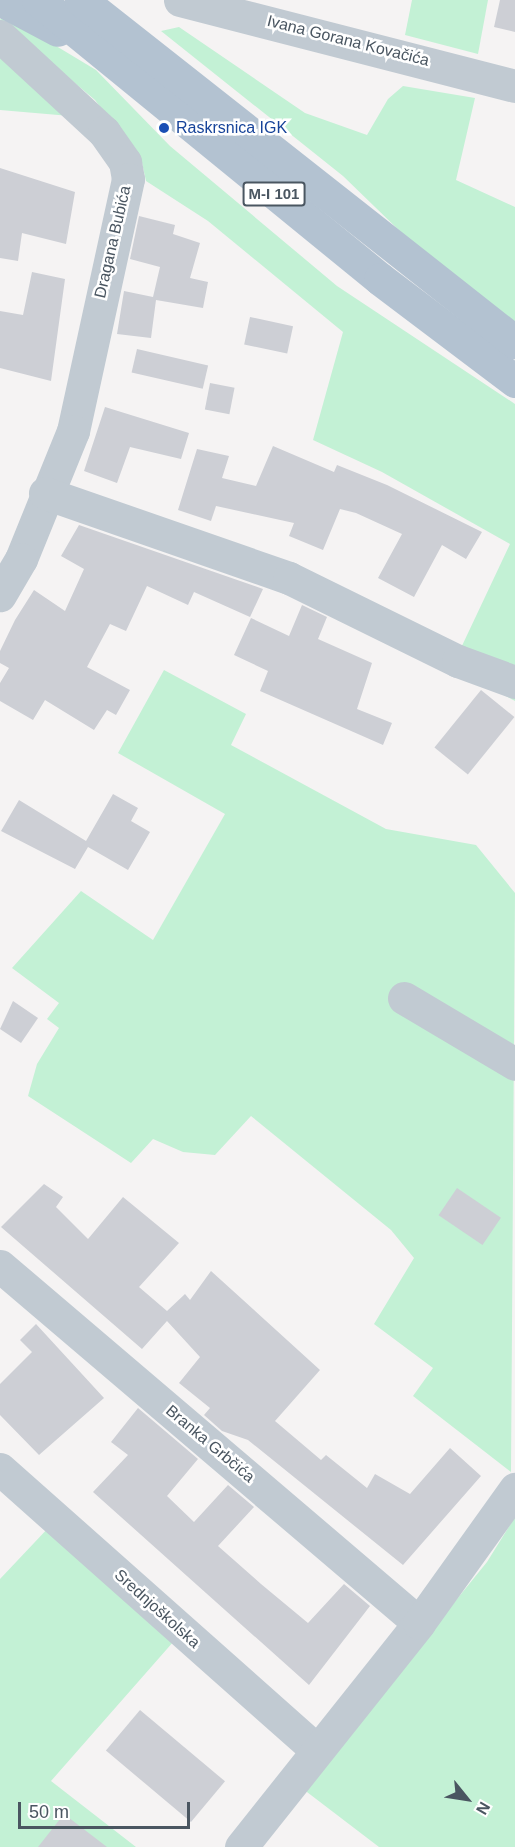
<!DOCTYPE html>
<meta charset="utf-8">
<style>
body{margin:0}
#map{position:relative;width:515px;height:1847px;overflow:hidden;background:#f5f3f3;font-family:Helvetica,sans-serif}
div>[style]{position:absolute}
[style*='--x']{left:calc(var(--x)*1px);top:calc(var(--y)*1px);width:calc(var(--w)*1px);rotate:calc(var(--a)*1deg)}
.green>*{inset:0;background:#c3f1d5}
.building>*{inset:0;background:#cdcfd5;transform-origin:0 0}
.minor>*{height:33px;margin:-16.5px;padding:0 16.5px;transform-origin:16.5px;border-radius:16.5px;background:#c1cad2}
.major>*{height:33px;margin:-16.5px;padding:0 16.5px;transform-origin:16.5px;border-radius:16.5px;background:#b3c2d1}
.dots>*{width:16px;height:16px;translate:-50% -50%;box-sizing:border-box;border:3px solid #fff;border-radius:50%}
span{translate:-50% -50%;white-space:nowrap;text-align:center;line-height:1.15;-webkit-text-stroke:5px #fff;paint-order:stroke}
.shield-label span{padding:2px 4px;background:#fff;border:2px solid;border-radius:4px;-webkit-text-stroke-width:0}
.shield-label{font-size:15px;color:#4a5661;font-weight:700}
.street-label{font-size:16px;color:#4a5661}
.transit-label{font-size:16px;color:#164399}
.left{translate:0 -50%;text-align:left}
.north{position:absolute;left:437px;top:1769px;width:60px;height:60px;-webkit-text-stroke:4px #fff;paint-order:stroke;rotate:120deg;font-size:16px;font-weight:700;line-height:24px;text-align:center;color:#4a5661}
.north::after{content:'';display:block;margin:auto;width:21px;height:27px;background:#4a5661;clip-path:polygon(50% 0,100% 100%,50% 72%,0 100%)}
.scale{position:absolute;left:18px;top:1802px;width:172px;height:27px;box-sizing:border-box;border:3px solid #4a5661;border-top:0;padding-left:8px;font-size:18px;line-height:21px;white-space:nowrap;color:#4a5661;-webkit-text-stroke:4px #fff;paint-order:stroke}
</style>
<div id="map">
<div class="green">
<div style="clip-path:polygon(412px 0,488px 0,478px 54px,405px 35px)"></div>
<div style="clip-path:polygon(3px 14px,96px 70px,170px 146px,337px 286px,515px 404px,515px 701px,467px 675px,460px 650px,510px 544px,382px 472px,313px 440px,343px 332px,208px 221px,146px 181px,142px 163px,95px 100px,0 20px)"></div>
<div style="clip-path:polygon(179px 27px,305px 113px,367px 135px,388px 99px,403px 86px,475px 98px,456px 180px,515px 207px,515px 325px,440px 270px,343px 176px,161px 31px)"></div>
<div style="clip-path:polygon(0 54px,70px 116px,0 110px)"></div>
<div style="clip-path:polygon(164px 670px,246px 714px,231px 745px,386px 829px,476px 845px,515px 893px,511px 1472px,413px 1396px,433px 1368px,374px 1324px,414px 1258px,391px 1230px,251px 1116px,215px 1155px,183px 1152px,153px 1139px,131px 1163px,28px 1096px,37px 1064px,59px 1028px,47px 1019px,59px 1003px,12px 968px,81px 891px,153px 940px,225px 814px,118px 753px)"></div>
<div style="clip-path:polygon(515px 1517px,515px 1847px,379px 1847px,303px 1789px,487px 1562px)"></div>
<div style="clip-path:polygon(51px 1525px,174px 1641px,51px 1781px,136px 1847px,0 1847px,0 1579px)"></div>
</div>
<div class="building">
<div style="clip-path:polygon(500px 0,515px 0,515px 32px,494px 27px)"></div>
<div style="clip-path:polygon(0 168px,75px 192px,66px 244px,22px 233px,18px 261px,0 258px)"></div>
<div style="clip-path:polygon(139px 216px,175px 225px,173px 234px,200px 243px,190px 278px,208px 282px,203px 308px,156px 300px,151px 338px,117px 334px,124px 291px,153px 297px,160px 267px,130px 259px)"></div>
<div style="clip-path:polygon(32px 272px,65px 279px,51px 381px,0 368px,0 311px,23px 315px)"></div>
<div style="left:250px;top:317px;width:44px;height:28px;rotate:12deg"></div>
<div style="left:137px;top:349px;width:73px;height:24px;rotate:13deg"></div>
<div style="left:210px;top:383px;width:25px;height:27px;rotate:11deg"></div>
<div style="clip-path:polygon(105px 407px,189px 433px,181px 459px,130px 447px,117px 483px,84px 471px)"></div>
<div style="clip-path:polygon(273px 446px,334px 472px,337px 465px,387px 485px,482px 532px,466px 559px,442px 545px,414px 597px,378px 578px,402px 534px,356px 513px,340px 509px,323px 550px,289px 536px,294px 523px,216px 506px,211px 521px,178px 510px,197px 449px,229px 456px,222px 478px,256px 486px)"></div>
<div style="clip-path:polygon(79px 525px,263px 589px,250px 617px,194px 592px,188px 605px,147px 586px,126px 631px,110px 624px,87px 667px,130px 690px,116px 715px,107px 710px,94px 730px,45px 700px,33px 720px,0 701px,0 683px,9px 668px,0 663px,0 651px,15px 620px,34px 590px,65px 611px,84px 569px,61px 556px)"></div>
<div style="clip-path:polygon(302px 605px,327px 617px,318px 639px,372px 663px,357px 709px,392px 723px,383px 745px,260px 691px,268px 671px,234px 655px,251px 618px,289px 636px)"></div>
<div style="left:481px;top:690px;width:43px;height:74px;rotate:39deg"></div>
<div style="clip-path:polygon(113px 794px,138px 808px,131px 821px,150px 832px,128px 870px,88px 847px,75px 869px,1px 831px,19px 800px,86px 841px)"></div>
<div style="clip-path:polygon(13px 1001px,38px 1018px,21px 1043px,0 1029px)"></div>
<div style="clip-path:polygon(44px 1184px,63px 1197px,56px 1207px,88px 1239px,123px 1197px,179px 1243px,139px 1287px,167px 1311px,185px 1294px,190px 1300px,211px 1271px,320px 1370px,275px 1421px,321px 1460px,326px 1455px,367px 1488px,375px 1474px,410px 1494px,450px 1448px,481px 1476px,403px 1565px,248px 1440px,222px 1431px,204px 1415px,210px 1408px,179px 1383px,200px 1357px,167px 1321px,142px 1349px,1px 1227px)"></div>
<div style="left:457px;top:1188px;width:53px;height:33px;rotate:34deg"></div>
<div style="clip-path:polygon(36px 1324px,104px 1398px,39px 1455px,0 1415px,0 1384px,32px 1352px,20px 1340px)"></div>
<div style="clip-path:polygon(138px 1408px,198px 1459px,167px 1496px,194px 1522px,228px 1485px,254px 1507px,218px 1546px,261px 1584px,308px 1623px,344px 1584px,370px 1606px,309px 1685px,93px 1492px,128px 1455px,111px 1442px)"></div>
<div style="left:140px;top:1710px;width:111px;height:53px;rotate:40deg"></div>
<div style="clip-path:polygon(64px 1814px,107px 1847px,38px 1847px)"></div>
</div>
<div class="minor">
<div style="--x:180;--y:0;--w:346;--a:14.4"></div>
<div style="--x:0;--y:36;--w:142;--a:42.7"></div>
<div style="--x:104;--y:132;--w:37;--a:55"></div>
<div style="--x:125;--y:162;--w:17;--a:80"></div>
<div style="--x:128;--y:179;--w:258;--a:102.3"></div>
<div style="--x:73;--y:431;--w:138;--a:112.1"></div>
<div style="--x:21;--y:559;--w:42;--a:120.3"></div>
<div style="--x:45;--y:493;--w:258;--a:19.2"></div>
<div style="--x:289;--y:578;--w:188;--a:26.2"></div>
<div style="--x:458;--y:661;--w:61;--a:20.2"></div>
<div style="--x:404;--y:998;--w:129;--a:30.7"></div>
<div style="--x:0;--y:1266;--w:550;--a:40.43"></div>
<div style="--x:0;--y:1469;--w:421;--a:41.6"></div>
<div style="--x:241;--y:1847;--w:286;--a:-51.5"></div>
<div style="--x:419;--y:1623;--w:165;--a:-54.4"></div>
</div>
<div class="major">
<div style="--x:1;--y:0;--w:64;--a:27.8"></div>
<div style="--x:38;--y:0;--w:441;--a:39.2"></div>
<div style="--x:380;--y:279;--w:169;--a:37.1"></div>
<div style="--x:81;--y:0;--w:553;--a:38.24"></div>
</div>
<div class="dots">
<div style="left:164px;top:128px;background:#1a4fb4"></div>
</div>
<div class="shield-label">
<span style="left:274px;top:194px">M-I 101</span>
</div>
<div class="street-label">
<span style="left:348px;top:41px;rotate:14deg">Ivana Gorana Kovačića</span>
<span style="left:113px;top:242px;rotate:-77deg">Dragana Bubića</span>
<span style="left:210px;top:1444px;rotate:40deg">Branka Grbčića</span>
<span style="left:157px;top:1609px;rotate:42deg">Srednjoškolska</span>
</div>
<div class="transit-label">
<span class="left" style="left:176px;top:128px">Raskrsnica IGK</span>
</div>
<div class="north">N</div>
<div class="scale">50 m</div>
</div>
